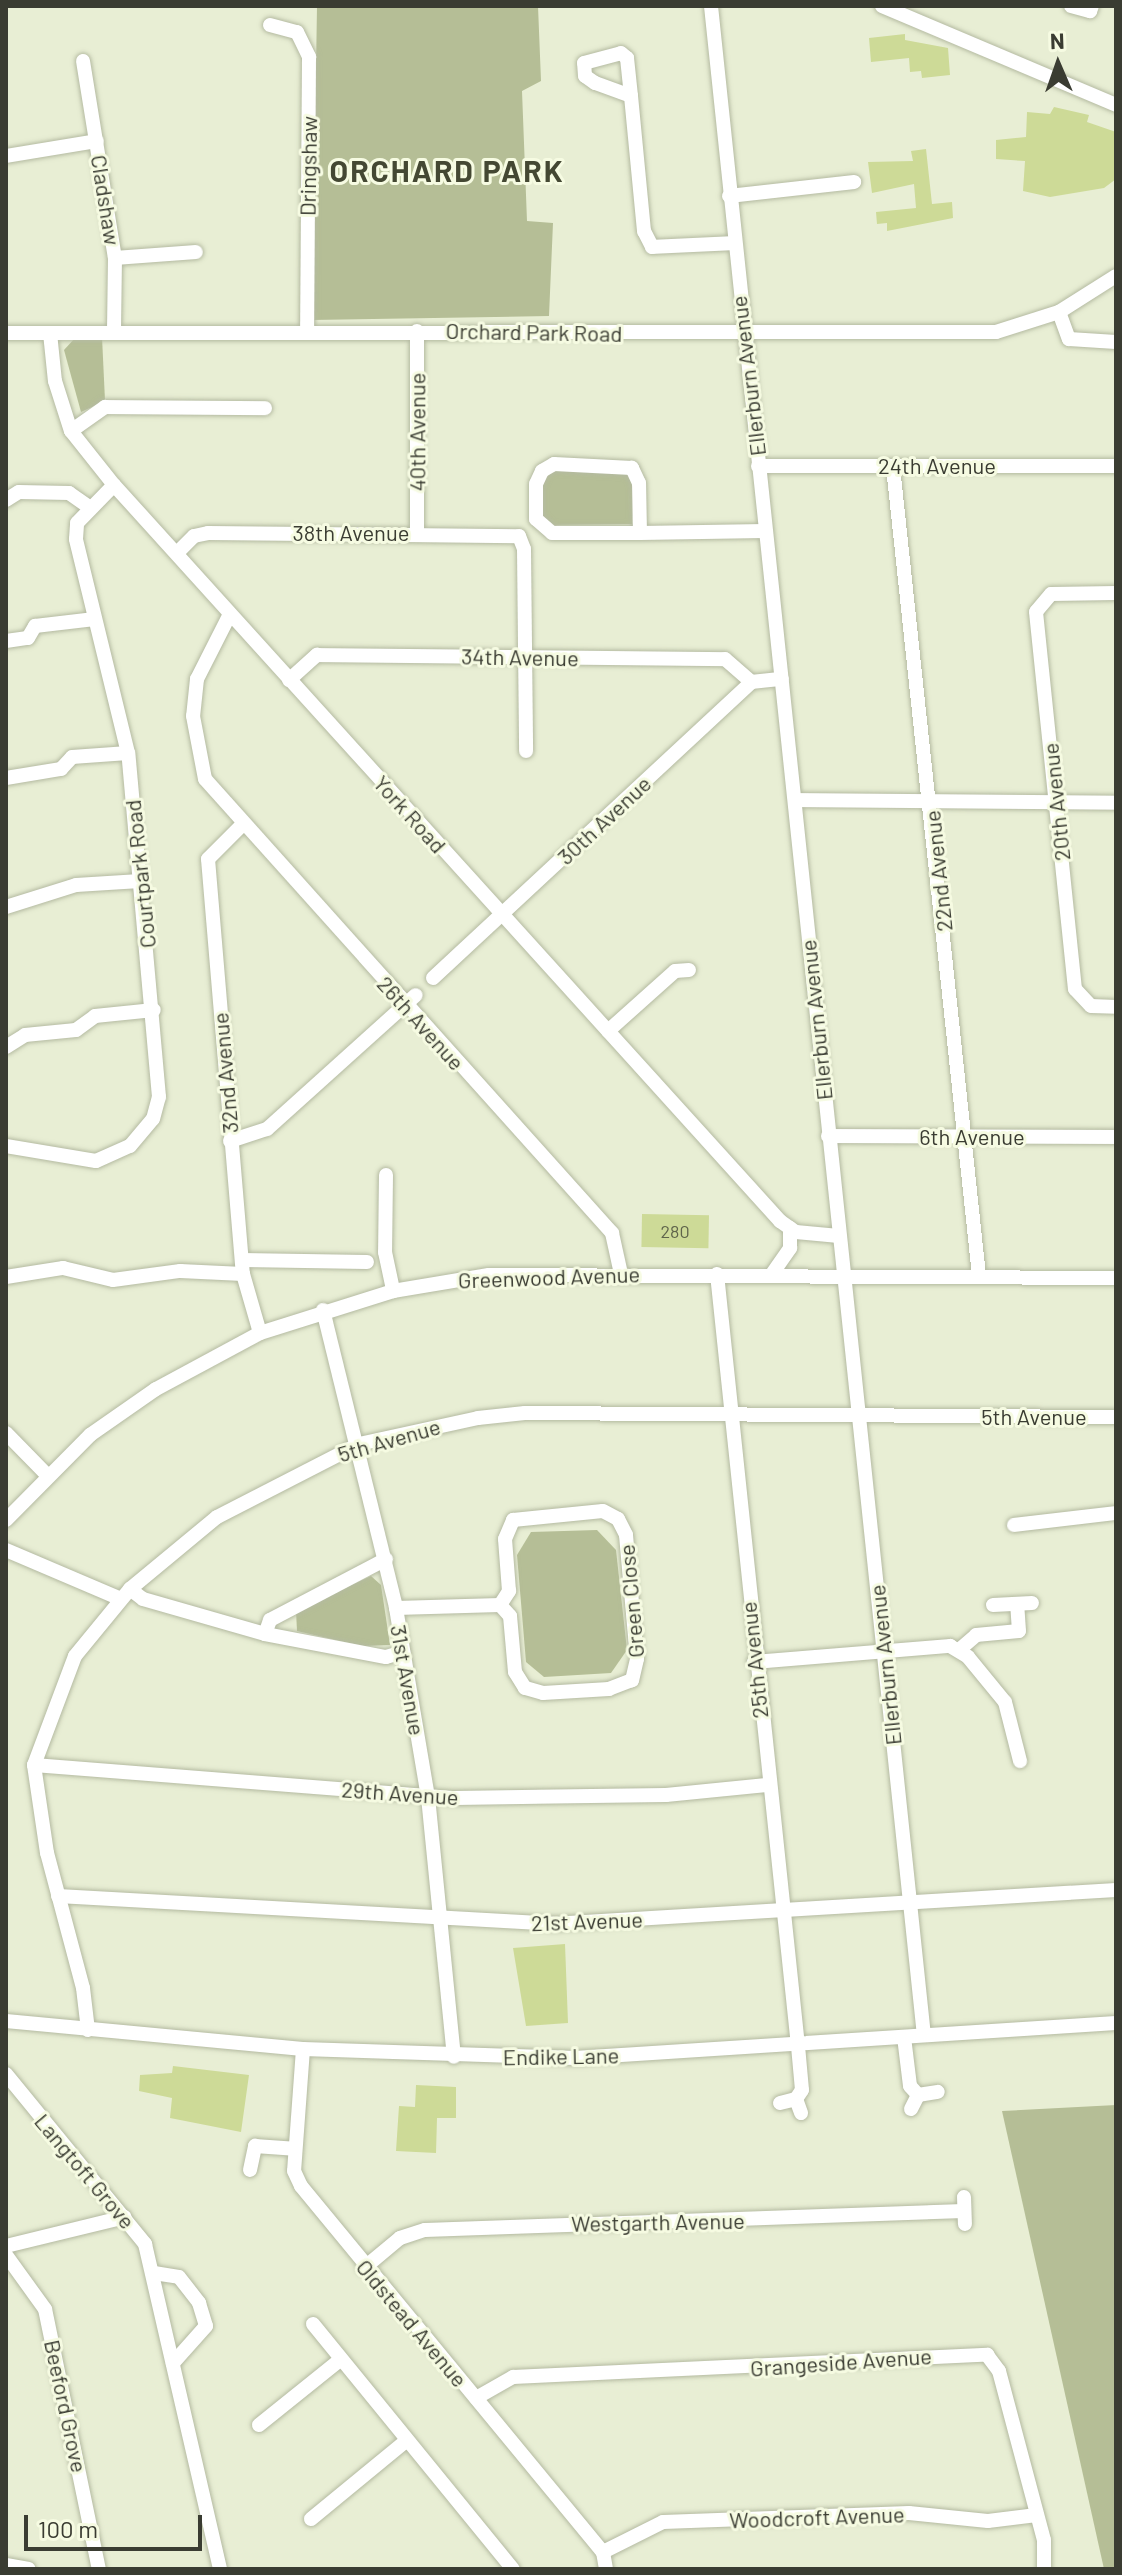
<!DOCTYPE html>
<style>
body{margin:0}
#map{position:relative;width:1122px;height:2575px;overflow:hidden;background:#e8eed4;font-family:Barlow,sans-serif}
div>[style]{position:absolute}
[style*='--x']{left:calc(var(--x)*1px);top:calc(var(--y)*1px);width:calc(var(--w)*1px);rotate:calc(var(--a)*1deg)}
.green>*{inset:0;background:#b5be96}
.building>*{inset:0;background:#cdda97;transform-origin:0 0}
.roads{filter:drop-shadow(0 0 2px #b4baa1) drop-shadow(0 0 2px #b4baa1)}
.minor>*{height:14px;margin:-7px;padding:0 7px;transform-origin:7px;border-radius:7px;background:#fff}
span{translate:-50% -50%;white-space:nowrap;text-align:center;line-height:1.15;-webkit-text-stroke:6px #f6fbe2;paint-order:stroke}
.number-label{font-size:18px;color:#5f644b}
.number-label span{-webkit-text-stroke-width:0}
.street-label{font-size:22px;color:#3a3c32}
.district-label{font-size:30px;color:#444833;font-weight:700;letter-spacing:2px}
.frame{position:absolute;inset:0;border:8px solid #3a3c32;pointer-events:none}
.north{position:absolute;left:1018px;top:24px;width:80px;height:80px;-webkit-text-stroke:6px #f6fbe2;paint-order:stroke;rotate:358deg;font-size:22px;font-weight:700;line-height:32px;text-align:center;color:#3a3c32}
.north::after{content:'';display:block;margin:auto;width:28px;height:36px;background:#3a3c32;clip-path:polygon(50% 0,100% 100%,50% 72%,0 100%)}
.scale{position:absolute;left:24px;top:2515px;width:178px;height:36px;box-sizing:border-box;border:4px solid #3a3c32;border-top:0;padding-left:10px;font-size:24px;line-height:28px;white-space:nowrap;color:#3a3c32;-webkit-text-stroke:6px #f6fbe2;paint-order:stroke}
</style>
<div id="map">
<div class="green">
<div style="clip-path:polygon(317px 6px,538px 6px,541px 81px,522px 91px,527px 221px,553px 223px,549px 316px,312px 320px)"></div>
<div style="clip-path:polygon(102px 337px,105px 401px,81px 412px,64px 350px,75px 338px)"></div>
<div style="clip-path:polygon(553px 471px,625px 471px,634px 482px,632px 524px,549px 525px,542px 517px,541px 483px)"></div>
<div style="clip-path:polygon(597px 1530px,616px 1550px,627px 1650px,611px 1673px,544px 1677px,526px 1662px,517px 1555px,531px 1532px)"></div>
<div style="clip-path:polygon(371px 1576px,381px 1585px,390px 1645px,362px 1646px,297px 1631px,296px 1611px)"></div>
<div style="clip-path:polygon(1116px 2105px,1116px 2569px,1104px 2569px,1002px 2111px)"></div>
</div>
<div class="building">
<div style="clip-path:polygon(905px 34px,905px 40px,948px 48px,950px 75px,922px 78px,921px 71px,910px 72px,909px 58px,871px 62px,869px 38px)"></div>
<div style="clip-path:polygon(1054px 107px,1089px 115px,1087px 122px,1116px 132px,1116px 179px,1104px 188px,1050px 197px,1023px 191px,1025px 161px,996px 159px,996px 140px,1026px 137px,1027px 112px,1050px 114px)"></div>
<div style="clip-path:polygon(926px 149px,932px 204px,952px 202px,953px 218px,887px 231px,887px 223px,877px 224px,876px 212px,916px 208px,914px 184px,872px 193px,868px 162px,913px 161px,911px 151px)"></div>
<div style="left:642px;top:1214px;width:67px;height:33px;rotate:1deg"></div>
<div style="clip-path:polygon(565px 1944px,568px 2023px,526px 2026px,513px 1948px)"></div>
<div style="clip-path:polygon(173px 2066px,249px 2075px,241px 2132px,170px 2118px,172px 2098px,139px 2091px,140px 2075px,172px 2073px)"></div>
<div style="clip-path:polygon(416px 2085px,456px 2087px,456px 2118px,437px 2118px,436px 2153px,396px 2151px,399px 2106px,415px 2107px)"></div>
</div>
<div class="roads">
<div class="minor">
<div style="--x:711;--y:6;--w:2040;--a:84.01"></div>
<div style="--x:882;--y:6;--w:254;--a:22.9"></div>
<div style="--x:1071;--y:6;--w:20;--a:15"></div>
<div style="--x:1090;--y:11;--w:5;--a:-68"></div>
<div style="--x:270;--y:25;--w:28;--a:15"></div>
<div style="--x:297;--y:32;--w:28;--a:64"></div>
<div style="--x:309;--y:57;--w:275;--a:90.4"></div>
<div style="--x:83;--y:61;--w:200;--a:80.8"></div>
<div style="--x:115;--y:258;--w:75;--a:90.8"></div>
<div style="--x:631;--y:96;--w:38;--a:-160"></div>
<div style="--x:595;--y:83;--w:12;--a:-145"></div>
<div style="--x:585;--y:76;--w:13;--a:-94"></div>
<div style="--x:584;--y:63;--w:38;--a:-15"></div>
<div style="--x:621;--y:53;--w:8;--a:40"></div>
<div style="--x:627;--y:58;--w:38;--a:84"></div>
<div style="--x:631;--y:96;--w:136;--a:84.5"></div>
<div style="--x:644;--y:231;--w:18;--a:63"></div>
<div style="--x:652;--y:247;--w:82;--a:-2.8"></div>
<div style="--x:6;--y:156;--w:92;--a:-9.4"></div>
<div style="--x:729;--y:196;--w:126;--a:-6.4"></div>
<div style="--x:115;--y:258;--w:81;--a:-4.2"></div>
<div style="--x:1059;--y:312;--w:29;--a:70"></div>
<div style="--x:1069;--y:339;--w:47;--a:3.7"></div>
<div style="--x:417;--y:331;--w:203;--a:90"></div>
<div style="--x:6;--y:333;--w:990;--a:-0.06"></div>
<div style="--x:996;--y:332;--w:66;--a:-17.6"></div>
<div style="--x:1059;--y:312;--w:67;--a:-32.3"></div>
<div style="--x:50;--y:333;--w:48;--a:84.1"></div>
<div style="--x:55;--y:381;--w:52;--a:72.3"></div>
<div style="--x:71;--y:431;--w:69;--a:51.5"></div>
<div style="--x:114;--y:485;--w:993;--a:47.86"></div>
<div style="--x:780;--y:1221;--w:19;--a:35"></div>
<div style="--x:796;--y:1232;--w:43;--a:5.3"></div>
<div style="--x:71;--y:431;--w:42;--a:-35.2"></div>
<div style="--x:105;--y:407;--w:160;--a:0.4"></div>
<div style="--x:758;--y:466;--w:358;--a:0"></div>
<div style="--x:893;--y:467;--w:814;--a:83.93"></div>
<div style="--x:6;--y:500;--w:15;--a:-32"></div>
<div style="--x:19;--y:492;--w:50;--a:1.1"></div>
<div style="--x:69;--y:493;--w:24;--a:35"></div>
<div style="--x:640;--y:533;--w:50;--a:-91.1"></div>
<div style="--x:639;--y:483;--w:17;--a:-115"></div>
<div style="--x:632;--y:468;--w:78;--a:-177.1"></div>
<div style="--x:554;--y:464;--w:14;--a:150"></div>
<div style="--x:542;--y:471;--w:14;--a:115"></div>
<div style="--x:536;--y:484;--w:35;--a:90"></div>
<div style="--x:536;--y:519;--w:21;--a:41"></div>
<div style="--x:552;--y:533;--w:88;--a:0"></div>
<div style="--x:640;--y:533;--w:125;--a:-0.9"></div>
<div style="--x:177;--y:553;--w:24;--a:-45"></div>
<div style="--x:194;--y:536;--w:14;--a:-12"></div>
<div style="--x:208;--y:533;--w:311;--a:0.6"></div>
<div style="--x:519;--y:536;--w:14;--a:69"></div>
<div style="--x:524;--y:549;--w:202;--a:89.4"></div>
<div style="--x:1116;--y:593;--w:65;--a:179.1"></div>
<div style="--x:1051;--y:594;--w:23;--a:130"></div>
<div style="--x:1036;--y:612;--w:379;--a:84.1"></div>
<div style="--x:1075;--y:989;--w:23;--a:47"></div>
<div style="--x:1091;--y:1006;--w:25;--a:2"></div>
<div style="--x:230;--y:614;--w:73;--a:116.9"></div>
<div style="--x:197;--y:679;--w:37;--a:96"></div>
<div style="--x:193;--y:716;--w:64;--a:79.2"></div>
<div style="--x:205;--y:779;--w:610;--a:48.12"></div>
<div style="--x:612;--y:1233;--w:42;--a:77.6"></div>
<div style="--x:6;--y:641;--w:22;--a:-8"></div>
<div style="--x:28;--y:638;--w:14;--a:-60"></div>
<div style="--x:35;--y:626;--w:60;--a:-6.7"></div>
<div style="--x:289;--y:680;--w:38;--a:-42"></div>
<div style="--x:317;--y:655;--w:408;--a:0.6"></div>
<div style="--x:725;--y:659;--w:35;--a:41"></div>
<div style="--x:6;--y:778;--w:56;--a:-9.3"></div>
<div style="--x:61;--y:769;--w:16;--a:-47"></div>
<div style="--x:72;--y:757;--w:56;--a:-4.1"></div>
<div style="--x:795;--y:800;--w:321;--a:0.5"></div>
<div style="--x:242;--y:825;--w:48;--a:135"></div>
<div style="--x:208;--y:859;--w:416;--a:85.2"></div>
<div style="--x:243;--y:1274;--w:61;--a:73.9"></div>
<div style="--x:6;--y:907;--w:73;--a:-17.4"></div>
<div style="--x:76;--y:885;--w:64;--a:-3.6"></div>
<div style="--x:433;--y:978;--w:434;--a:-42.9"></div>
<div style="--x:751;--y:682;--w:31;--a:-6"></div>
<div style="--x:608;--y:1031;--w:90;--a:-41.8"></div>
<div style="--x:675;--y:971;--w:14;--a:-4"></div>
<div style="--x:6;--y:1047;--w:22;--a:-32"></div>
<div style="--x:25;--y:1035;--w:51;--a:-5.6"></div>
<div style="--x:76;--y:1030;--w:24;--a:-36"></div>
<div style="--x:95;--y:1016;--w:59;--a:-5.8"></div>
<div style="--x:828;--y:1136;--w:288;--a:0.2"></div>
<div style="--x:230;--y:1141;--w:39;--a:-18"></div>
<div style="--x:267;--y:1129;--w:200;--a:-42"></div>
<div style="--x:6;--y:1146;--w:91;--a:9.5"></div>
<div style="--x:96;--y:1161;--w:37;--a:-24"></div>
<div style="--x:130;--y:1146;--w:35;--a:-50"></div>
<div style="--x:153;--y:1119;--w:23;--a:-75"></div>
<div style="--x:159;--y:1097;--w:345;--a:-95.1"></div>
<div style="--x:128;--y:753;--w:220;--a:-103.7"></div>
<div style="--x:76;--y:539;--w:16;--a:-86"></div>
<div style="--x:77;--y:523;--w:53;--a:-45.8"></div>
<div style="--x:386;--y:1175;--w:77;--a:90.7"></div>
<div style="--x:385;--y:1252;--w:40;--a:78"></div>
<div style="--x:242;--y:1260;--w:125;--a:0.9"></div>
<div style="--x:717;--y:1274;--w:776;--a:84.01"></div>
<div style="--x:798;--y:2046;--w:44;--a:84.8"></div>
<div style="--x:802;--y:2090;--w:11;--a:124"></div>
<div style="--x:772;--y:1274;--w:32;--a:-55"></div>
<div style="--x:790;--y:1248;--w:20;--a:-90"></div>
<div style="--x:6;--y:1277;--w:58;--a:-9"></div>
<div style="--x:63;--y:1268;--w:51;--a:13.5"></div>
<div style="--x:113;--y:1280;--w:68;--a:-7.7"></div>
<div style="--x:180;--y:1271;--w:63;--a:2.7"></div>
<div style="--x:323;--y:1310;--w:307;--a:76.2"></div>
<div style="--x:396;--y:1608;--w:192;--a:80.4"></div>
<div style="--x:428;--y:1797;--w:261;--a:84.3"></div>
<div style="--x:6;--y:1433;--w:59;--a:45.7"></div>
<div style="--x:6;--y:1520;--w:120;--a:-45.3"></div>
<div style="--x:90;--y:1435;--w:80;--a:-34.9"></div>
<div style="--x:156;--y:1389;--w:118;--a:-28.3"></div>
<div style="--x:260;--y:1333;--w:139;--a:-17.5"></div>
<div style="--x:393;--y:1291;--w:97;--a:-9.5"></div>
<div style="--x:489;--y:1275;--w:627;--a:0.27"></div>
<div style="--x:1014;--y:1525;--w:103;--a:-6.7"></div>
<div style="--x:6;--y:1550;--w:125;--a:23.1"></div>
<div style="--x:130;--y:1589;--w:16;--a:38"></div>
<div style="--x:143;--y:1599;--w:127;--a:16"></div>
<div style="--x:265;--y:1634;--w:123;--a:10.8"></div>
<div style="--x:386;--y:1657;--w:18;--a:-16"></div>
<div style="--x:993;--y:1605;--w:39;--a:-3"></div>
<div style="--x:396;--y:1608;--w:104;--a:-1.7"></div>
<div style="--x:500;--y:1605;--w:17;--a:-57"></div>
<div style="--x:509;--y:1591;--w:52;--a:-94.4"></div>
<div style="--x:505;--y:1539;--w:21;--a:-67"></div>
<div style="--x:513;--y:1520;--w:90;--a:-5.7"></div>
<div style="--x:603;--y:1511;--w:17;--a:28"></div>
<div style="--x:618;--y:1519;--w:18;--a:63"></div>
<div style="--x:626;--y:1535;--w:124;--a:84.9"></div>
<div style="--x:637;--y:1659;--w:22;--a:103"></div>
<div style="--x:632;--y:1680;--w:25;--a:159"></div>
<div style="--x:609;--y:1689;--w:66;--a:176.5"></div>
<div style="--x:543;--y:1693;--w:19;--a:-164"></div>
<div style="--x:525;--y:1688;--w:19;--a:-122"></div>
<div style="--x:515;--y:1672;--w:56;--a:-95.1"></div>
<div style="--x:510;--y:1616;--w:15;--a:-132"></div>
<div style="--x:265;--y:1634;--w:15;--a:-70"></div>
<div style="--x:270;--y:1620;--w:131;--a:-27.7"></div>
<div style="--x:959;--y:1650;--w:23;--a:-41"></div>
<div style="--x:976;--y:1635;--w:43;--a:-5.3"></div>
<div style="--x:1019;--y:1631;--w:27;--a:-94"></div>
<div style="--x:754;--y:1662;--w:197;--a:-4.7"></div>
<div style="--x:950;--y:1646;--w:21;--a:31"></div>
<div style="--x:968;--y:1657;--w:58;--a:50.6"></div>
<div style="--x:1005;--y:1702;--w:61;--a:75.7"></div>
<div style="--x:34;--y:1765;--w:422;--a:4.5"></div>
<div style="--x:455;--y:1798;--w:211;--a:-0.8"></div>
<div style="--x:666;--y:1795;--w:101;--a:-5.7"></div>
<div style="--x:58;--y:1896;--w:496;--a:3.2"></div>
<div style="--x:553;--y:1924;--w:564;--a:-3.46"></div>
<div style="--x:6;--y:2021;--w:298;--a:5.4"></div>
<div style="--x:303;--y:2049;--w:272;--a:1.9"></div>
<div style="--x:575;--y:2058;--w:542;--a:-3.7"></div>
<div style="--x:88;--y:2030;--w:42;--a:-96.8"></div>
<div style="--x:83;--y:1988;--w:140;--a:-104.9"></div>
<div style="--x:47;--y:1853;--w:89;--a:-98.4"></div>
<div style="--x:34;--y:1765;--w:116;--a:-69.4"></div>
<div style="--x:75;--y:1656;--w:87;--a:-50.6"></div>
<div style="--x:130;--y:1589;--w:113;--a:-39.6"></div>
<div style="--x:217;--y:1517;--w:160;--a:-27.2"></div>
<div style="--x:359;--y:1444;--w:122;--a:-12.3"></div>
<div style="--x:478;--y:1418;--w:47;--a:-6.1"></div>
<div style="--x:525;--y:1413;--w:591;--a:0.39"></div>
<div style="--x:904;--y:2037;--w:49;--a:83"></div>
<div style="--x:910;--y:2086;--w:12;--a:48"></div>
<div style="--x:303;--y:2049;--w:122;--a:94.2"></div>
<div style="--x:294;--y:2171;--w:17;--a:65"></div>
<div style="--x:301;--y:2186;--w:475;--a:50.5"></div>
<div style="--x:603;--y:2552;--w:17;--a:80"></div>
<div style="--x:6;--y:2074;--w:220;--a:50.7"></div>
<div style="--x:145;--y:2244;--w:334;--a:77"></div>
<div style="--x:780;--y:2103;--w:16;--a:-14"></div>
<div style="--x:796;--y:2099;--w:15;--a:70"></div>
<div style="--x:911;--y:2109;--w:16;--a:-63"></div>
<div style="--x:918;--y:2095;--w:20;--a:-9"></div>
<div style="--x:250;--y:2170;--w:25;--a:-78"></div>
<div style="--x:255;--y:2146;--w:39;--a:4"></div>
<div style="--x:964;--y:2197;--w:27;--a:88"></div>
<div style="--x:6;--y:2246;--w:122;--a:-13.7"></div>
<div style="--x:6;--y:2255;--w:67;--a:54.2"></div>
<div style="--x:45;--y:2309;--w:266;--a:78.3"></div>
<div style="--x:364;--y:2268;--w:47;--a:-39.8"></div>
<div style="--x:400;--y:2238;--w:26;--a:-18"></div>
<div style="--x:425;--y:2230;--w:539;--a:-2.02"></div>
<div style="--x:154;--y:2273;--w:25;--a:9"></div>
<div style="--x:179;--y:2277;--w:33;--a:52"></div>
<div style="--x:199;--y:2303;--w:24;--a:73"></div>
<div style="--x:206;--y:2326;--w:50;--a:131.7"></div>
<div style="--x:313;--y:2324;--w:316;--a:50.8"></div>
<div style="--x:476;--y:2398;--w:43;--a:-29.6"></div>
<div style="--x:513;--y:2377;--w:475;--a:-2.7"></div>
<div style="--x:987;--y:2355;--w:20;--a:53"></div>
<div style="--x:999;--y:2371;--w:175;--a:75.1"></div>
<div style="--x:1044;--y:2540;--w:29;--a:90"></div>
<div style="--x:259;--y:2425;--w:105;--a:-38.8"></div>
<div style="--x:311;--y:2519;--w:123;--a:-39.4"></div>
<div style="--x:603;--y:2552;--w:67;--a:-26.6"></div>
<div style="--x:663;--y:2522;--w:246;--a:-2.1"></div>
<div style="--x:909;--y:2513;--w:79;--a:5.8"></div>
<div style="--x:988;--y:2521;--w:49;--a:-7"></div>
<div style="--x:6;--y:2565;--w:23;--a:10"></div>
</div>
</div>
<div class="number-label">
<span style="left:675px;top:1231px">280</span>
</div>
<div class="street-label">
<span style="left:308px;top:166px;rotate:-89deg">Dringshaw</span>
<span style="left:106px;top:200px;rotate:81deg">Cladshaw</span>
<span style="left:534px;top:332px;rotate:1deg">Orchard Park Road</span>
<span style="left:748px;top:376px;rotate:-97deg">Ellerburn Avenue</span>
<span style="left:417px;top:432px;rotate:-90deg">40th Avenue</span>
<span style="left:937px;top:466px">24th Avenue</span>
<span style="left:351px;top:533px">38th Avenue</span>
<span style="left:520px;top:657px;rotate:1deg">34th Avenue</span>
<span style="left:1056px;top:802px;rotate:-96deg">20th Avenue</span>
<span style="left:410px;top:814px;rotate:48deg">York Road</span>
<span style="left:604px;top:820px;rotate:-43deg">30th Avenue</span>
<span style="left:938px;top:871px;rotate:-96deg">22nd Avenue</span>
<span style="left:140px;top:874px;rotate:-96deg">Courtpark Road</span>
<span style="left:816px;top:1020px;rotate:-96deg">Ellerburn Avenue</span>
<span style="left:421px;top:1023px;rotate:48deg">26th Avenue</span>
<span style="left:225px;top:1073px;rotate:-95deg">32nd Avenue</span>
<span style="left:972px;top:1137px">6th Avenue</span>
<span style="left:549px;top:1277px;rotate:-2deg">Greenwood Avenue</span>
<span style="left:1034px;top:1417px">5th Avenue</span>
<span style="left:389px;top:1440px;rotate:-16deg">5th Avenue</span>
<span style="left:631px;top:1601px;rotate:-95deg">Green Close</span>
<span style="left:754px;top:1660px;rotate:-96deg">25th Avenue</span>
<span style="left:885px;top:1665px;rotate:-96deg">Ellerburn Avenue</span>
<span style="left:408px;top:1680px;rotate:80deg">31st Avenue</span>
<span style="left:400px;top:1793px;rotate:4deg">29th Avenue</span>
<span style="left:587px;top:1921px;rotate:-2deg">21st Avenue</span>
<span style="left:561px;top:2056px;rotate:-1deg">Endike Lane</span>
<span style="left:85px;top:2171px;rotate:50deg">Langtoft Grove</span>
<span style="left:658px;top:2222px;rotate:-1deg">Westgarth Avenue</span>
<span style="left:412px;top:2323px;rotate:50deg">Oldstead Avenue</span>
<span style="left:841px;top:2362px;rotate:-4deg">Grangeside Avenue</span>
<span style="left:66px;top:2406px;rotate:78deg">Beeford Grove</span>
<span style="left:817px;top:2517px;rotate:-2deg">Woodcroft Avenue</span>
</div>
<div class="district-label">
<span style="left:447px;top:170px">ORCHARD PARK</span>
</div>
<div class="frame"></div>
<div class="north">N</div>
<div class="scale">100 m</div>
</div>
